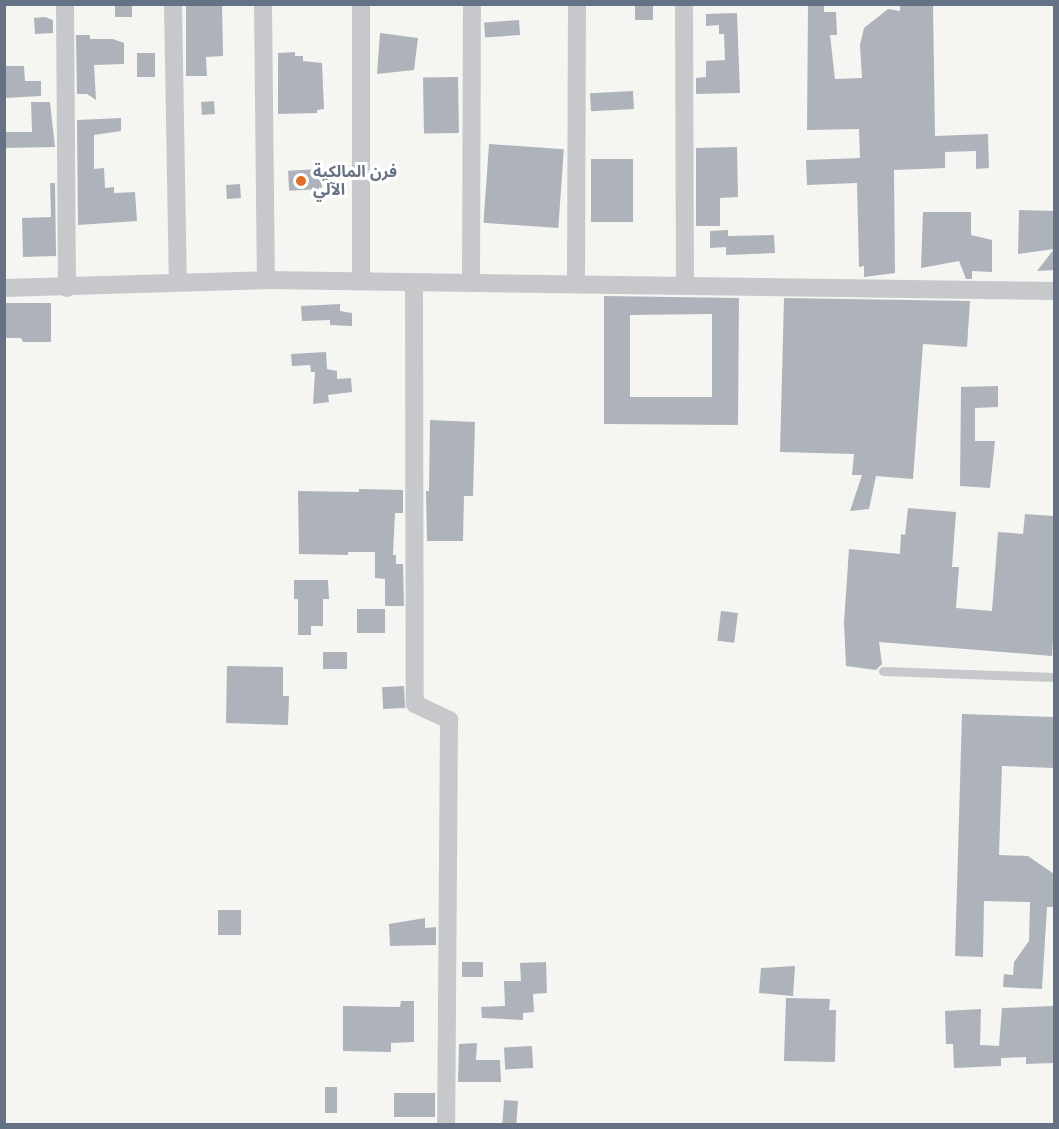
<!DOCTYPE html>
<meta charset="utf-8">
<style>
body{margin:0}
#map{position:relative;width:1059px;height:1129px;overflow:hidden;background:#f5f6f2;font-family:Montserrat,"Noto Sans Arabic",sans-serif}
div>[style]{position:absolute}
[style*='--x']{left:calc(var(--x)*1px);top:calc(var(--y)*1px);width:calc(var(--w)*1px);rotate:calc(var(--a)*1deg)}
.building>*{inset:0;background:#aeb3bb;transform-origin:0 0}
.service>*{height:9px;margin:-4.5px;padding:0 4.5px;transform-origin:4.5px;border-radius:4.5px;background:#c6c8cc}
.minor>*{height:18px;margin:-9px;padding:0 9px;transform-origin:9px;border-radius:9px;background:#c6c8cc}
.dots>*{width:16px;height:16px;translate:-50% -50%;box-sizing:border-box;border:3px solid #fff;border-radius:50%}
span{translate:-50% -50%;white-space:nowrap;text-align:center;line-height:1.15;-webkit-text-stroke:6px #fff;paint-order:stroke}
.poi-label{font-size:16px;color:#657184;font-weight:700}
.left{translate:0 -50%;text-align:left}
.frame{position:absolute;inset:0;border:6px solid #657184;pointer-events:none}
</style>
<div id="map">
<div class="building">
<div style="left:115px;top:4px;width:17px;height:13px"></div>
<div style="clip-path:polygon(186px 4px,222px 4px,223px 56px,206px 57px,207px 76px,186px 76px)"></div>
<div style="left:635px;top:4px;width:18px;height:16px"></div>
<div style="clip-path:polygon(808px 4px,824px 4px,824px 12px,836px 12px,837px 35px,830px 35px,835px 79px,862px 78px,860px 45px,864px 28px,888px 9px,900px 11px,900px 4px,933px 4px,935px 136px,988px 134px,989px 168px,976px 169px,976px 151px,945px 152px,945px 168px,894px 170px,895px 273px,864px 277px,864px 266px,859px 267px,857px 183px,807px 185px,806px 160px,860px 158px,859px 129px,807px 130px)"></div>
<div style="clip-path:polygon(737px 13px,740px 93px,696px 94px,696px 78px,706px 77px,706px 61px,725px 60px,724px 34px,719px 34px,719px 25px,706px 26px,706px 14px)"></div>
<div style="clip-path:polygon(45px 17px,53px 20px,53px 33px,35px 34px,34px 18px)"></div>
<div style="left:519px;top:20px;width:15px;height:35px;rotate:86deg"></div>
<div style="clip-path:polygon(380px 33px,418px 38px,414px 70px,377px 74px)"></div>
<div style="clip-path:polygon(76px 35px,90px 35px,90px 39px,113px 39px,124px 43px,124px 64px,94px 65px,96px 100px,87px 94px,77px 94px)"></div>
<div style="clip-path:polygon(295px 52px,295px 56px,303px 56px,303px 61px,322px 63px,324px 109px,317px 110px,317px 113px,278px 114px,278px 53px)"></div>
<div style="left:137px;top:53px;width:18px;height:24px"></div>
<div style="clip-path:polygon(4px 66px,24px 66px,25px 81px,41px 81px,41px 96px,4px 98px)"></div>
<div style="left:458px;top:77px;width:56px;height:35px;rotate:89deg"></div>
<div style="left:633px;top:91px;width:18px;height:43px;rotate:87deg"></div>
<div style="left:214px;top:101px;width:13px;height:13px;rotate:86deg"></div>
<div style="clip-path:polygon(31px 102px,50px 102px,55px 147px,4px 148px,4px 132px,32px 132px)"></div>
<div style="clip-path:polygon(121px 118px,121px 131px,94px 135px,94px 169px,104px 168px,105px 188px,114px 187px,114px 193px,135px 192px,137px 221px,78px 225px,77px 120px)"></div>
<div style="left:489px;top:144px;width:75px;height:79px;rotate:4deg"></div>
<div style="clip-path:polygon(737px 147px,738px 197px,720px 198px,720px 226px,696px 226px,696px 148px)"></div>
<div style="left:633px;top:159px;width:63px;height:42px;rotate:90deg"></div>
<div style="left:321px;top:169px;width:20px;height:33px;rotate:87deg"></div>
<div style="clip-path:polygon(50px 183px,55px 183px,56px 256px,23px 257px,22px 218px,51px 217px)"></div>
<div style="left:240px;top:184px;width:14px;height:14px;rotate:86deg"></div>
<div style="clip-path:polygon(1019px 210px,1053px 211px,1054px 249px,1018px 254px)"></div>
<div style="clip-path:polygon(923px 212px,971px 212px,971px 235px,992px 240px,992px 272px,972px 271px,972px 279px,966px 279px,959px 261px,921px 268px)"></div>
<div style="clip-path:polygon(728px 230px,728px 236px,774px 235px,775px 253px,726px 255px,726px 247px,710px 248px,710px 231px)"></div>
<div style="clip-path:polygon(1054px 248px,1054px 270px,1037px 271px,1054px 249px)"></div>
<div style="clip-path:polygon(evenodd,604px 296px,739px 298px,738px 425px,604px 424px,604px 296px,712px 314px,712px 397px,630px 397px,630px 315px,712px 314px)"></div>
<div style="clip-path:polygon(784px 298px,970px 301px,967px 347px,923px 344px,913px 479px,876px 476px,869px 509px,850px 511px,862px 475px,852px 475px,854px 454px,780px 452px)"></div>
<div style="clip-path:polygon(4px 303px,51px 303px,51px 342px,23px 342px,21px 338px,4px 338px)"></div>
<div style="clip-path:polygon(340px 304px,340px 311px,352px 313px,352px 326px,330px 325px,330px 320px,302px 321px,301px 306px)"></div>
<div style="clip-path:polygon(326px 352px,327px 369px,337px 371px,337px 379px,351px 378px,352px 392px,328px 395px,329px 402px,313px 404px,315px 372px,311px 372px,310px 365px,292px 366px,291px 354px)"></div>
<div style="clip-path:polygon(998px 386px,998px 407px,975px 408px,975px 441px,995px 441px,990px 488px,960px 486px,961px 387px)"></div>
<div style="clip-path:polygon(430px 420px,475px 422px,473px 496px,464px 496px,463px 541px,427px 541px,426px 491px,429px 491px)"></div>
<div style="clip-path:polygon(359px 489px,403px 490px,403px 513px,395px 513px,393px 555px,396px 555px,396px 564px,403px 564px,404px 606px,385px 606px,385px 579px,375px 578px,375px 552px,348px 552px,348px 555px,299px 554px,298px 491px,359px 492px)"></div>
<div style="clip-path:polygon(908px 508px,956px 512px,952px 567px,959px 567px,956px 608px,992px 611px,998px 532px,1023px 534px,1025px 514px,1053px 516px,1054px 625px,1052px 656px,879px 642px,882px 664px,876px 670px,846px 666px,844px 622px,849px 549px,900px 554px,901px 534px,905px 535px)"></div>
<div style="clip-path:polygon(294px 580px,328px 580px,329px 599px,323px 599px,323px 626px,311px 626px,311px 635px,298px 635px,298px 599px,294px 599px)"></div>
<div style="left:357px;top:609px;width:28px;height:24px"></div>
<div style="left:721px;top:611px;width:17px;height:30px;rotate:7deg"></div>
<div style="left:323px;top:652px;width:24px;height:17px"></div>
<div style="clip-path:polygon(227px 666px,283px 667px,283px 696px,289px 696px,288px 725px,226px 723px)"></div>
<div style="left:404px;top:686px;width:22px;height:22px;rotate:87deg"></div>
<div style="clip-path:polygon(962px 714px,1054px 717px,1054px 768px,1002px 766px,999px 855px,1028px 856px,1054px 874px,1054px 907px,1047px 907px,1042px 989px,1003px 987px,1004px 974px,1013px 975px,1014px 962px,1029px 941px,1030px 902px,984px 901px,983px 957px,955px 956px)"></div>
<div style="left:218px;top:910px;width:23px;height:25px"></div>
<div style="clip-path:polygon(425px 918px,425px 928px,436px 927px,436px 945px,390px 946px,389px 924px)"></div>
<div style="left:483px;top:962px;width:15px;height:21px;rotate:90deg"></div>
<div style="clip-path:polygon(546px 962px,547px 993px,533px 994px,534px 1012px,523px 1013px,523px 1020px,482px 1018px,481px 1007px,505px 1006px,504px 981px,521px 981px,520px 963px)"></div>
<div style="clip-path:polygon(795px 966px,793px 996px,759px 993px,761px 968px)"></div>
<div style="clip-path:polygon(786px 998px,830px 999px,829px 1010px,836px 1010px,835px 1062px,784px 1061px)"></div>
<div style="clip-path:polygon(401px 1001px,414px 1001px,414px 1042px,391px 1043px,391px 1052px,343px 1051px,343px 1006px,400px 1007px)"></div>
<div style="clip-path:polygon(1054px 1006px,1054px 1063px,1026px 1064px,1026px 1057px,1001px 1058px,1001px 1066px,954px 1068px,953px 1044px,946px 1044px,945px 1011px,981px 1009px,980px 1045px,999px 1046px,1002px 1008px)"></div>
<div style="clip-path:polygon(477px 1043px,476px 1060px,500px 1060px,501px 1082px,458px 1082px,459px 1044px)"></div>
<div style="left:532px;top:1046px;width:22px;height:28px;rotate:87deg"></div>
<div style="left:325px;top:1087px;width:12px;height:26px"></div>
<div style="left:394px;top:1093px;width:41px;height:24px"></div>
<div style="left:504px;top:1100px;width:14px;height:25px;rotate:4deg"></div>
</div>
<div class="service">
<div style="--x:883;--y:671;--w:171;--a:2"></div>
</div>
<div class="minor">
<div style="--x:65;--y:4;--w:284;--a:89.6"></div>
<div style="--x:173;--y:4;--w:278;--a:89"></div>
<div style="--x:263;--y:4;--w:276;--a:89.4"></div>
<div style="--x:361;--y:4;--w:277;--a:90"></div>
<div style="--x:684;--y:4;--w:282;--a:89.8"></div>
<div style="--x:414;--y:282;--w:422;--a:89.9"></div>
<div style="--x:415;--y:704;--w:38;--a:25"></div>
<div style="--x:449;--y:720;--w:404;--a:90.4"></div>
<div style="--x:471;--y:283;--w:279;--a:-89.8"></div>
<div style="--x:576;--y:284;--w:280;--a:-89.8"></div>
<div style="--x:4;--y:288;--w:262;--a:-1.7"></div>
<div style="--x:266;--y:280;--w:788;--a:0.8"></div>
</div>
<div class="dots">
<div style="left:301px;top:181px;background:#e46d25"></div>
</div>
<div class="poi-label">
<span class="left" style="left:313px;top:181px">فرن المالكية<br>الآلي</span>
</div>
<div class="frame"></div>
</div>
